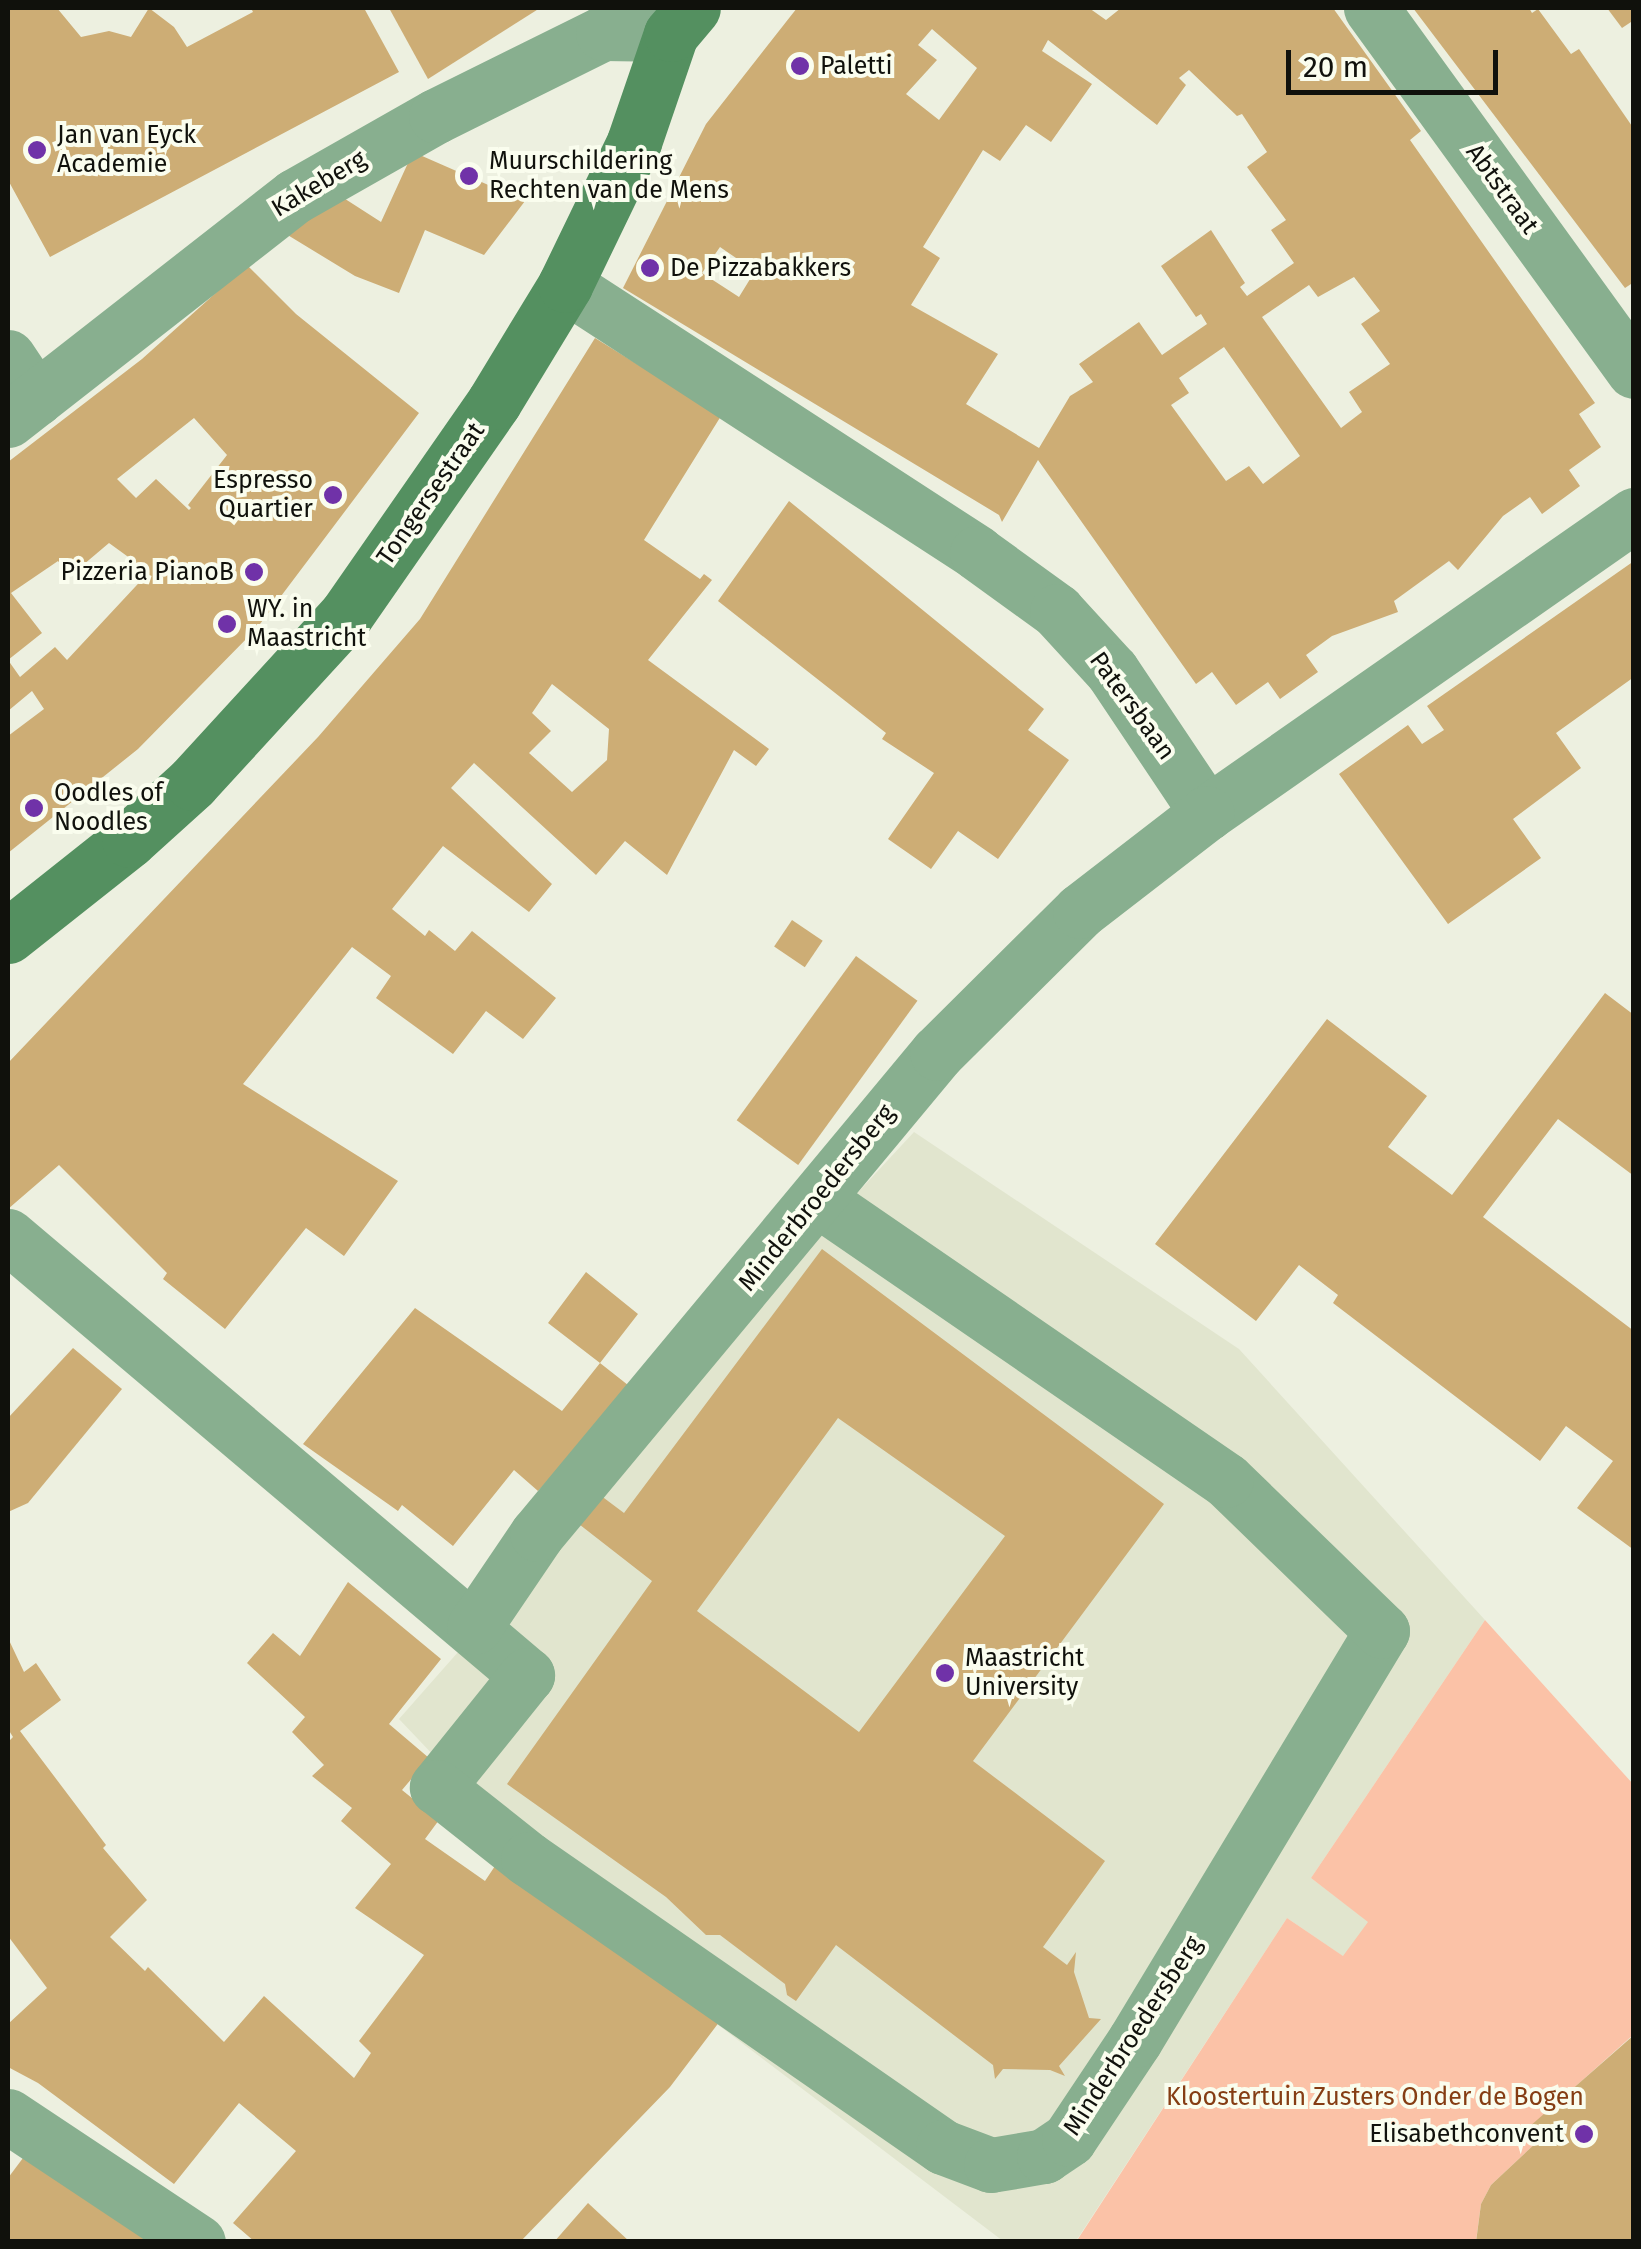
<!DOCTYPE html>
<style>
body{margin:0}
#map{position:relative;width:1641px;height:2249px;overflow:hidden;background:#edf0e0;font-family:"Fira Sans",sans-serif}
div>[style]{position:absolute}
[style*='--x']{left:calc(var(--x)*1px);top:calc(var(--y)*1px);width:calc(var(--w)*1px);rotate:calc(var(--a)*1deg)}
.built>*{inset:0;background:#e1e5ce}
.green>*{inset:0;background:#fbc2a7}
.building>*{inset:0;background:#cdad75;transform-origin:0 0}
.street>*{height:55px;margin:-27.5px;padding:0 27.5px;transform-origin:27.5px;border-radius:27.5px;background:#88af8f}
.secondary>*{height:55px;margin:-27.5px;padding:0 27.5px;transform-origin:27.5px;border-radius:27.5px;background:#549060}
.dots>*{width:28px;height:28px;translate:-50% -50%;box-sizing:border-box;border:5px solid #fafdee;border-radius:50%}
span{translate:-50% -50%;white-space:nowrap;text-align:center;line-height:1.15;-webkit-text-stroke:8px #fafdee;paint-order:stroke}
.poi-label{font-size:25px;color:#10110c}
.left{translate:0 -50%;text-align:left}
.right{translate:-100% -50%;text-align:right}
.street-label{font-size:25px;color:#10110c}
.park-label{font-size:25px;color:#853d13}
.frame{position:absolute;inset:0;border:10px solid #10110c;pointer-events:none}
.scale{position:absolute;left:1286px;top:50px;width:212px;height:45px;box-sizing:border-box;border:5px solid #10110c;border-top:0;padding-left:12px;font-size:30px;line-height:35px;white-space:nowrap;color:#10110c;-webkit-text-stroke:8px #fafdee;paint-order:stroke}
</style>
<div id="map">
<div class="built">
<div style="clip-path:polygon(914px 1132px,1239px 1349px,1485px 1620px,1311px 1878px,1369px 1922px,1344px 1957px,1287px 1918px,1076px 2241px,1003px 2241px,411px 1792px,437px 1759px,399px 1719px,481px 1626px,560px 1513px)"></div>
</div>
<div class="green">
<div style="clip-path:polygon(1485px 1620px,1633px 1784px,1633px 2035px,1530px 2127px,1539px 2140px,1491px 2185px,1481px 2204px,1476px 2241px,1076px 2242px,1287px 1918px,1343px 1956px,1368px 1922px,1311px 1878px)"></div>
</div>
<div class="building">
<div style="clip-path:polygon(8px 8px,57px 8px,81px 37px,109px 31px,131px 37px,149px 8px,174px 27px,187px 47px,253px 12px,251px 8px,364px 8px,399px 72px,50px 257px,8px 180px)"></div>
<div style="clip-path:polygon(389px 8px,540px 8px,428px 79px)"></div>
<div style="clip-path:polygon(evenodd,797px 8px,1089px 8px,1106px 20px,1121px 8px,1333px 8px,1421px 131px,1410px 140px,1595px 403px,1579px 414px,1601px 447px,1569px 470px,1580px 486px,1542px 514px,1530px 497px,1503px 516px,1458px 570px,1449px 561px,1394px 601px,1398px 612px,1332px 636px,1306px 655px,1318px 672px,1280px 699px,1268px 682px,1236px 705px,1212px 672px,1196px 684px,1038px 460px,1002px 522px,999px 515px,623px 288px,706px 124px,797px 8px,932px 29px,977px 68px,939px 120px,906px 94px,937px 60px,918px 45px,932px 29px,797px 8px,1048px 40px,1157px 125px,1186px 85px,1179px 78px,1189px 70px,1237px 116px,1242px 114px,1267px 152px,1247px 167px,1286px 220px,1271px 230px,1294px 263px,1247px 296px,1240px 287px,1245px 283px,1211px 230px,1161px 266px,1196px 317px,1201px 314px,1207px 324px,1162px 355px,1139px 322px,1079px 364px,1093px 382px,1070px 396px,1039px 448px,966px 404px,998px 354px,911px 305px,940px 258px,923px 247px,983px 150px,1000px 161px,1026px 125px,1051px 142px,1092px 84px,1042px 51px,1048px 40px,797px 8px,720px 247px,755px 271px,739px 297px,702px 273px,720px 247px,797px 8px,1354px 277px,1380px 311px,1361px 324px,1390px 364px,1349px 392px,1362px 412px,1341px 428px,1262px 317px,1309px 285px,1318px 297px,1354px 277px,797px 8px,1224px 347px,1300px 456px,1263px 484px,1249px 466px,1226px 481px,1171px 405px,1189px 393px,1179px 378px,1224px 347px)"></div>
<div style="clip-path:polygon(1413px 8px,1529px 8px,1532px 13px,1538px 9px,1571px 54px,1579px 49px,1634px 129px,1634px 282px,1625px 288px)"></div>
<div style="clip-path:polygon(1607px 8px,1634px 8px,1634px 20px,1622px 28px)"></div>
<div style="clip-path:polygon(413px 152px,525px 201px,484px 255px,425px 230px,399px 293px,355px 276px,286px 234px,339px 195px,381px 222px)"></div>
<div style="clip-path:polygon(evenodd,247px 265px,296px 314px,419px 413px,257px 628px,138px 749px,8px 853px,8px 736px,44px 709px,32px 691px,8px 711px,8px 462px,142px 359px,247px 265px,194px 418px,227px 455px,188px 505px,191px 508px,189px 510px,156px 479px,136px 498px,117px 479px,194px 418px,247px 265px,109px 543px,149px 572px,67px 660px,55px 647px,20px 677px,8px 660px,42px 633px,11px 593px,58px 561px,70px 576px,109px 543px)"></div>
<div style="clip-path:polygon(evenodd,595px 338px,721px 416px,644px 540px,700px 579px,704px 574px,712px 580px,648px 660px,769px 749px,756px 766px,734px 750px,667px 875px,625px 841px,596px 875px,474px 763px,451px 788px,552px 884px,529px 912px,443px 846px,392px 909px,425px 936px,429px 930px,455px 951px,472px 931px,556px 998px,523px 1039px,486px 1011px,453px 1054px,376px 998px,391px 976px,352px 947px,243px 1084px,398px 1181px,344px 1256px,306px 1228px,225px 1329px,163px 1279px,167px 1273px,59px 1165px,8px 1209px,8px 1063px,318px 737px,420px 619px,595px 338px,552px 684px,609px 729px,607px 760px,572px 792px,529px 753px,551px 731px,532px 713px,552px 684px)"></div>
<div style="clip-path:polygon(789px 501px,1044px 709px,1028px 730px,1069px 760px,998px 859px,958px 831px,931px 869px,888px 839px,934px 773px,882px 739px,886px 733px,718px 601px)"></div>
<div style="clip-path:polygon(1634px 561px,1634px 677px,1556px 733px,1581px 768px,1513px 819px,1541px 858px,1448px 924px,1339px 774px,1408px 725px,1422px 744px,1444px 730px,1427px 706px)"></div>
<div style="left:792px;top:920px;width:37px;height:32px;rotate:34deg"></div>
<div style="left:856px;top:956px;width:76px;height:203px;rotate:36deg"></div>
<div style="clip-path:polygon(1605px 993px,1634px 1015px,1634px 1176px,1558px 1119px,1483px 1217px,1634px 1331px,1634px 1550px,1577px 1508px,1613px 1461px,1566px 1426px,1540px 1461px,1333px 1303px,1338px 1295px,1299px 1265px,1256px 1321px,1155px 1244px,1327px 1019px,1427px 1096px,1388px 1147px,1452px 1195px)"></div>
<div style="clip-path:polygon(evenodd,822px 1249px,1164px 1504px,973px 1761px,1105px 1861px,1043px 1947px,1067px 1965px,1076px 1952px,1074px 1972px,1089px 2018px,1101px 2019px,1059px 2066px,1065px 2076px,1050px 2070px,1003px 2069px,995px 2079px,993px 2065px,836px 1945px,796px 2001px,787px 1995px,785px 1984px,720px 1935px,706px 1935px,666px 1897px,507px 1784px,652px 1581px,575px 1521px,596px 1492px,624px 1513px,822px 1249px,838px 1418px,1005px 1536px,859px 1732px,697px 1611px,838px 1418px)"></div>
<div style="clip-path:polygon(586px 1272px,638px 1314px,600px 1363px,633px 1389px,538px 1491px,514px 1470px,453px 1546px,402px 1505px,398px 1511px,303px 1444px,415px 1308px,562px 1411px,600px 1363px,548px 1323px)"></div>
<div style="clip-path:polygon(73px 1348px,122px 1389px,28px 1503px,8px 1512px,8px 1418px)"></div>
<div style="clip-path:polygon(348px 1582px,441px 1659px,389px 1724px,429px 1758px,402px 1790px,439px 1820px,425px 1839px,485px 1881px,497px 1863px,720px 2021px,670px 2087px,520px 2242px,255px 2242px,233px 2223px,296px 2151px,239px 2103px,174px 2184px,38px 2083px,8px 2067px,8px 2024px,47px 1988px,8px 1936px,8px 1742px,13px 1737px,8px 1729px,8px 1638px,24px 1672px,36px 1663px,61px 1700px,20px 1731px,106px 1845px,103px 1848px,147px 1900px,110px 1937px,145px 1971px,148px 1967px,224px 2042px,264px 1996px,354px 2078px,371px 2053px,359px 2041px,424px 1955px,355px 1908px,391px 1864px,341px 1821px,352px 1808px,312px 1776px,324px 1765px,292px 1732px,305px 1717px,247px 1663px,273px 1633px,300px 1656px)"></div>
<div style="clip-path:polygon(1634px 2035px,1634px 2242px,1476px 2242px,1481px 2204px,1491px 2185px,1539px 2140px,1529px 2127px)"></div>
<div style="clip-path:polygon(23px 2158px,152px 2242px,8px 2242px,8px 2178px)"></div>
<div style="clip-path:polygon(588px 2203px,630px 2242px,554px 2242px)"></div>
</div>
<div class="street">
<div style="--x:1371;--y:8;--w:448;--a:54.1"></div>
<div style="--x:565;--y:285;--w:491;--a:33"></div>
<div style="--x:977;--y:553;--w:99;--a:35.9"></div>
<div style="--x:1057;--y:611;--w:81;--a:47.5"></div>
<div style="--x:1112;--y:671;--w:171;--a:56.2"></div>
<div style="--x:1207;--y:813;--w:521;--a:-34.91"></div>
<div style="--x:8;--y:357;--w:50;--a:56.3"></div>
<div style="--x:8;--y:420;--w:364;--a:-38"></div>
<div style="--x:295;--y:196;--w:162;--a:-29.6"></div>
<div style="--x:436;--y:116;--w:186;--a:-26.4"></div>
<div style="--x:603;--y:33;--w:68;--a:0.8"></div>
<div style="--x:8;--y:1236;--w:680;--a:40.23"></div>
<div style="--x:527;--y:1675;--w:144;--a:128.8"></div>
<div style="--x:437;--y:1787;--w:116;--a:38.4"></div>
<div style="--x:528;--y:1859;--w:505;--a:34.76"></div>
<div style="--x:943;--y:2147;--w:51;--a:20.6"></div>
<div style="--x:991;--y:2165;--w:54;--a:-9.6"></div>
<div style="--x:1044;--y:2156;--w:30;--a:-34"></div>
<div style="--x:1069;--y:2139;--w:119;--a:-56.3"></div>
<div style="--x:1135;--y:2040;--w:478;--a:-58.9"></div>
<div style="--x:1382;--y:1631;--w:217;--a:-135.9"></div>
<div style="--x:1226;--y:1480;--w:496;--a:-145.5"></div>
<div style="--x:474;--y:1627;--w:112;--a:-55.9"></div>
<div style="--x:537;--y:1534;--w:626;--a:-50.25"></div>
<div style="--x:937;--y:1053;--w:202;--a:-44.8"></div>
<div style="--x:1080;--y:911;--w:160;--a:-37.7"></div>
<div style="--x:8;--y:2116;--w:228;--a:33.6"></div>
</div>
<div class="secondary">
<div style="--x:8;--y:936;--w:154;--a:-38.4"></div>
<div style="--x:129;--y:840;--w:85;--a:-42.1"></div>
<div style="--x:192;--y:783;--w:228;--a:-47.5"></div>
<div style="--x:346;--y:615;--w:259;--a:-55.2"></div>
<div style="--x:494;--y:402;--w:137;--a:-58.7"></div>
<div style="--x:565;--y:285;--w:159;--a:-64.2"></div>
<div style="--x:634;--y:142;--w:114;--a:-71.1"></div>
<div style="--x:671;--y:34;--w:34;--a:-50"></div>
</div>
<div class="dots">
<div style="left:800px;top:66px;background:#7032a8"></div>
<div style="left:37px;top:150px;background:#7032a8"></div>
<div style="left:469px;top:176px;background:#7032a8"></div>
<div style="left:650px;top:268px;background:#7032a8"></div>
<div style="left:333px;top:495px;background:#7032a8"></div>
<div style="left:254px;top:572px;background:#7032a8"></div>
<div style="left:227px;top:624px;background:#7032a8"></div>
<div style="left:34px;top:808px;background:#7032a8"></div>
<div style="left:945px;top:1673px;background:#7032a8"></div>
<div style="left:1584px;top:2134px;background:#7032a8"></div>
</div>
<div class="poi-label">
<span class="left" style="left:820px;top:66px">Paletti</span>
<span class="left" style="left:57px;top:150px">Jan van Eyck<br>Academie</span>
<span class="left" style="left:489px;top:176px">Muurschildering<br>Rechten van de Mens</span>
<span class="left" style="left:670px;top:268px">De Pizzabakkers</span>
<span class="right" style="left:313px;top:495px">Espresso<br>Quartier</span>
<span class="right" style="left:234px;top:572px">Pizzeria PianoB</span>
<span class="left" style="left:247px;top:624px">WY. in<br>Maastricht</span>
<span class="left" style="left:54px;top:808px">Oodles of<br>Noodles</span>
<span class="left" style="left:965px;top:1673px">Maastricht<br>University</span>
<span class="right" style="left:1564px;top:2134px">Elisabethconvent</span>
</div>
<div class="street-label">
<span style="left:319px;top:184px;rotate:-31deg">Kakeberg</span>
<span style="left:1502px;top:189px;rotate:54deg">Abtstraat</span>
<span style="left:431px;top:494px;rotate:-55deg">Tongersestraat</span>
<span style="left:1132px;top:706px;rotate:54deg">Patersbaan</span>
<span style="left:817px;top:1198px;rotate:-51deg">Minderbroedersberg</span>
<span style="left:1133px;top:2036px;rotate:-57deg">Minderbroedersberg</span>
</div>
<div class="park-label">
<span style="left:1375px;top:2097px">Kloostertuin Zusters Onder de Bogen</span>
</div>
<div class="frame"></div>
<div class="scale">20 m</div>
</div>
